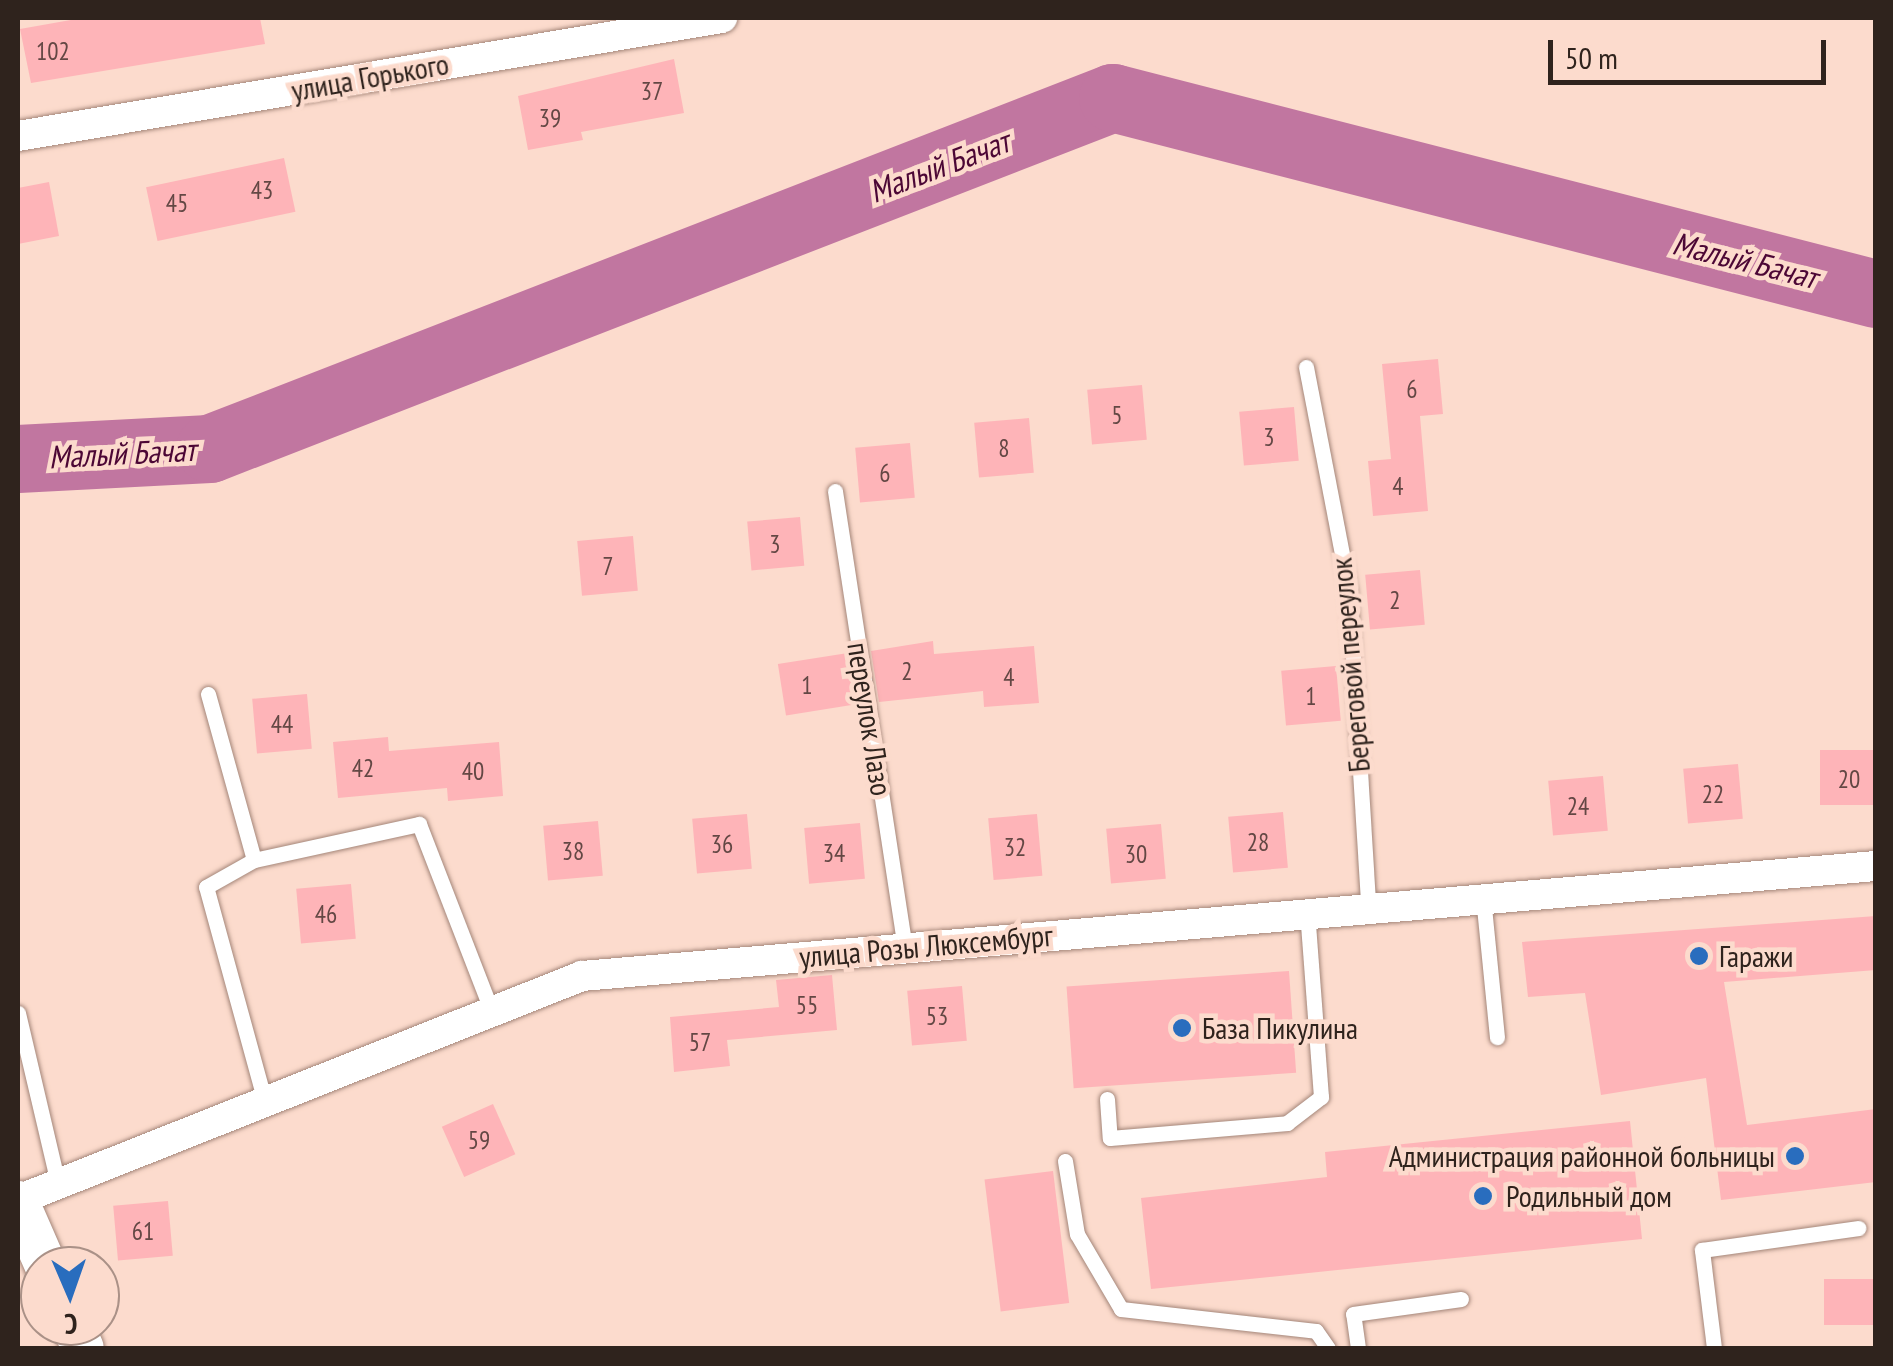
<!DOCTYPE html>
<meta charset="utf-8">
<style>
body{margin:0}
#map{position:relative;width:1893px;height:1366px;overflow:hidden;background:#fcdbcd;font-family:"PT Sans Narrow",sans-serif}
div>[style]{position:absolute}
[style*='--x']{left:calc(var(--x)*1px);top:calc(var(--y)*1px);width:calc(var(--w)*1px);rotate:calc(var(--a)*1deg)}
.river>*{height:68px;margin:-34px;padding:0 34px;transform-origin:34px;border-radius:34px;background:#c176a0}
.building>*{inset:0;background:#feb4b8;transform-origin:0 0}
.roads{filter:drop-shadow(0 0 2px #a48679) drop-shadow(0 0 2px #a48679)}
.lane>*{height:15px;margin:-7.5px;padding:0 7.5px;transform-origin:7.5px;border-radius:7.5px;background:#fff}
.street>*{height:30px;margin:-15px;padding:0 15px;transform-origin:15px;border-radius:15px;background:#fff}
.secondary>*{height:42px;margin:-21px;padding:0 21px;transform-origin:21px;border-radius:21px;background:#fff}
.dots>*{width:28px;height:28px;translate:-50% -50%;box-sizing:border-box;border:5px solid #fcdbcd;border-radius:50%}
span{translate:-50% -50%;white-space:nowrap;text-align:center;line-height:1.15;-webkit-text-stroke:9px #fcdbcd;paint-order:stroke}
.number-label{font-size:25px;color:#634744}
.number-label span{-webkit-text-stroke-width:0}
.street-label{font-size:30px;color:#2f231d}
.poi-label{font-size:30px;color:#2f231d}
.left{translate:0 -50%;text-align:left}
.right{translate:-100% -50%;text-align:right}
.water-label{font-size:32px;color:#4c0735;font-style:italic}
.frame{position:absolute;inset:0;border:20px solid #2f231d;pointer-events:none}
.north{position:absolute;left:20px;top:1246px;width:100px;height:100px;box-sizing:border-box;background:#fcdbcd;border:2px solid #aa9187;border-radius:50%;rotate:178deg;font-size:28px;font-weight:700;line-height:40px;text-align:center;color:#2f231d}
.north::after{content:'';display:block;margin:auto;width:35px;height:45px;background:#296dbe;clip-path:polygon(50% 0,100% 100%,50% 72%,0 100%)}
.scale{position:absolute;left:1548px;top:40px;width:278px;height:45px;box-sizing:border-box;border:5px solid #2f231d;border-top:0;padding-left:12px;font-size:30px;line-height:35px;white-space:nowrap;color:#2f231d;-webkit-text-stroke:8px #fcdbcd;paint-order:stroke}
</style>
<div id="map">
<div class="river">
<div style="--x:18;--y:459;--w:192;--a:-3"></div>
<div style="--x:210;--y:449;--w:969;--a:-21.24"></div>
<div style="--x:1113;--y:98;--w:788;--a:14.41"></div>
</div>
<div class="building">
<div style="clip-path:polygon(82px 18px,260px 18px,265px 44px,31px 83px,20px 29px)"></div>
<div style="clip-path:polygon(674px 59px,684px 113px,581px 132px,583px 140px,528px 150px,518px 96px)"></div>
<div style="left:284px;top:158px;width:55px;height:141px;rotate:78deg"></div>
<div style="clip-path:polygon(49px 182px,59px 236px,18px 244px,18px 188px)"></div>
<div style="clip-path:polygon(1438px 359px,1443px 414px,1420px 416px,1428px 511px,1373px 516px,1368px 461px,1391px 459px,1382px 364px)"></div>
<div style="left:1142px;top:385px;width:55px;height:55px;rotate:85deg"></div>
<div style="left:1294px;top:407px;width:54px;height:55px;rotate:85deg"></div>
<div style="left:1029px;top:418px;width:55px;height:55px;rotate:85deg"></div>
<div style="left:910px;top:443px;width:55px;height:55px;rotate:85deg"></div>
<div style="left:800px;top:517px;width:49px;height:53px;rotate:85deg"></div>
<div style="left:633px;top:536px;width:55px;height:56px;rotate:85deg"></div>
<div style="left:1420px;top:570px;width:55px;height:55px;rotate:85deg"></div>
<div style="clip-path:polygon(933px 641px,934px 654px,1034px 646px,1039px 703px,984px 707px,983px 691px,879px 702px,871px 651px)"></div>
<div style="left:848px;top:653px;width:52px;height:71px;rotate:81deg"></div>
<div style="left:1336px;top:666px;width:55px;height:55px;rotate:85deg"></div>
<div style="left:307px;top:694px;width:55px;height:55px;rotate:85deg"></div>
<div style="clip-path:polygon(388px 737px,389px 751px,499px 742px,503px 796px,448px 801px,447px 788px,338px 798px,333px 742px)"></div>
<div style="left:1876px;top:750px;width:55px;height:56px;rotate:90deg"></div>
<div style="left:1738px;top:764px;width:55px;height:55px;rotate:85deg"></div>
<div style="left:1603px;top:776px;width:55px;height:55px;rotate:85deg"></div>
<div style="left:1283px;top:812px;width:56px;height:55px;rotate:85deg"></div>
<div style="left:747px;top:814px;width:55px;height:55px;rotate:85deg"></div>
<div style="left:1037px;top:814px;width:62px;height:49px;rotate:85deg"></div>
<div style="left:598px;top:821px;width:55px;height:55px;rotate:85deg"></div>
<div style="left:860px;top:823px;width:56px;height:56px;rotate:85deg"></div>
<div style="left:1161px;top:824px;width:55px;height:55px;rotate:85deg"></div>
<div style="left:351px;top:884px;width:55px;height:55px;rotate:85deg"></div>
<div style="clip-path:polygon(1876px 916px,1876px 970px,1724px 982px,1747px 1125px,1876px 1109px,1876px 1182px,1721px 1200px,1706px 1078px,1601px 1095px,1585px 993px,1528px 997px,1522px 942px)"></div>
<div style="left:1289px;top:971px;width:102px;height:223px;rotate:86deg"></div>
<div style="clip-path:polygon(832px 975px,837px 1030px,727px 1040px,730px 1066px,674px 1072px,670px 1017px,779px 1007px,776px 980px)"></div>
<div style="left:962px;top:986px;width:55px;height:55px;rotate:85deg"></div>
<div style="left:493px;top:1104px;width:55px;height:56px;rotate:66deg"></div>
<div style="clip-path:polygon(1630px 1121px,1642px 1239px,1151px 1289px,1141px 1198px,1327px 1177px,1325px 1152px)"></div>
<div style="left:1053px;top:1171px;width:133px;height:69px;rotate:83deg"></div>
<div style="left:168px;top:1201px;width:55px;height:55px;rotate:85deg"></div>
<div style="left:1876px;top:1279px;width:46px;height:52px;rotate:90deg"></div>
</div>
<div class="roads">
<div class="lane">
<div style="--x:1306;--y:367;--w:228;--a:79.1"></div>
<div style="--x:1349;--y:591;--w:315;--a:86.5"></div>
<div style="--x:835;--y:491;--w:462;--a:81.3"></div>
<div style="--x:208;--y:694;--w:172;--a:74.5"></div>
<div style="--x:1483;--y:897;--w:141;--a:84.3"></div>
<div style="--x:18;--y:1013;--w:176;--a:76.8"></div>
<div style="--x:1107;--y:1099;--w:39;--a:86"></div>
<div style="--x:1110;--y:1138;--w:178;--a:-4.8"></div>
<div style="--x:1287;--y:1123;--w:43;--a:-37.4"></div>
<div style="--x:1321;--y:1097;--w:187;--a:-94.3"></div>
<div style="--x:265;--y:1102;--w:223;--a:-105.3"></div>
<div style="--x:206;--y:887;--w:55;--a:-29.4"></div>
<div style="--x:254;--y:860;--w:169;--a:-12.3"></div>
<div style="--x:419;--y:824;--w:202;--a:68.8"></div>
<div style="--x:1065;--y:1161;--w:74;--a:80.7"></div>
<div style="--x:1077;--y:1234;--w:87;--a:59.6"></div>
<div style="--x:1121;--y:1309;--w:196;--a:6.4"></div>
<div style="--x:1316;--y:1331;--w:21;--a:55"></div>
<div style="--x:1358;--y:1348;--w:34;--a:-98"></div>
<div style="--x:1353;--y:1314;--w:109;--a:-7.9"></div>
<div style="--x:1714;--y:1348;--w:99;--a:-97"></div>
<div style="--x:1702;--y:1250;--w:158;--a:-8"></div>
</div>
<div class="street">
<div style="--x:18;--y:136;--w:714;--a:-9.52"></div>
<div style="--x:18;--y:1200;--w:607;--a:-21.66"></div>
<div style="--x:582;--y:976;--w:1299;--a:-4.86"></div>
</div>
<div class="secondary">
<div style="--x:18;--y:1202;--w:70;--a:66.4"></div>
<div style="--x:73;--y:1326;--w:24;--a:66"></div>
</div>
</div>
<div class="dots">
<div style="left:1699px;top:956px;background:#296dbe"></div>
<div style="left:1182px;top:1028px;background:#296dbe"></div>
<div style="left:1795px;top:1156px;background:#296dbe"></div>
<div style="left:1483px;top:1196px;background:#296dbe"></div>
</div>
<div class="number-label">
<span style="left:53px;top:51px">102</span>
<span style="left:652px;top:91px">37</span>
<span style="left:550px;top:118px">39</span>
<span style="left:262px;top:190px">43</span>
<span style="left:177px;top:203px">45</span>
<span style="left:1412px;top:389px">6</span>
<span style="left:1117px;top:415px">5</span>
<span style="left:1269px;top:437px">3</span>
<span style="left:1004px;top:448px">8</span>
<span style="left:885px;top:473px">6</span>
<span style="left:1398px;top:486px">4</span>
<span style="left:775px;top:544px">3</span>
<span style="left:608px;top:566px">7</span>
<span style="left:1395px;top:600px">2</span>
<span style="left:907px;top:671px">2</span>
<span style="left:1009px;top:677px">4</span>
<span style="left:807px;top:685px">1</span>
<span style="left:1311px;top:696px">1</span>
<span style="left:282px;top:724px">44</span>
<span style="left:363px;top:768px">42</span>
<span style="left:473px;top:771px">40</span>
<span style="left:1849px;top:779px">20</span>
<span style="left:1713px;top:794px">22</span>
<span style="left:1578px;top:806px">24</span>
<span style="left:1258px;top:842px">28</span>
<span style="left:722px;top:844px">36</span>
<span style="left:1015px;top:847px">32</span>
<span style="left:573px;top:851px">38</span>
<span style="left:834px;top:853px">34</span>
<span style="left:1136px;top:854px">30</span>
<span style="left:326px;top:914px">46</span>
<span style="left:807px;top:1005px">55</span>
<span style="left:937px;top:1016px">53</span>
<span style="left:700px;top:1042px">57</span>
<span style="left:479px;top:1140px">59</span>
<span style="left:143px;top:1231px">61</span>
</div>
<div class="street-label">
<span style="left:370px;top:77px;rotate:-10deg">улица Горького</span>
<span style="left:1350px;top:665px;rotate:-95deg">Береговой переулок</span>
<span style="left:870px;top:719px;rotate:81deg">переулок Лазо</span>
<span style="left:926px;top:946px;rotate:-5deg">улица Розы Люксембург</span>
</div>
<div class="poi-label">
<span class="left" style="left:1719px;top:956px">Гаражи</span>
<span class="left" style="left:1202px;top:1028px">База Пикулина</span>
<span class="right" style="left:1775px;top:1156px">Администрация районной больницы</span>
<span class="left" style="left:1506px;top:1196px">Родильный дом</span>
</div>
<div class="water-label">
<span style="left:939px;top:166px;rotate:-21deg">Малый Бачат</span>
<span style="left:1745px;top:260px;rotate:14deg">Малый Бачат</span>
<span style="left:122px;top:453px;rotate:-3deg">Малый Бачат</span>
</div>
<div class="frame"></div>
<div class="north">С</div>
<div class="scale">50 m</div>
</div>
